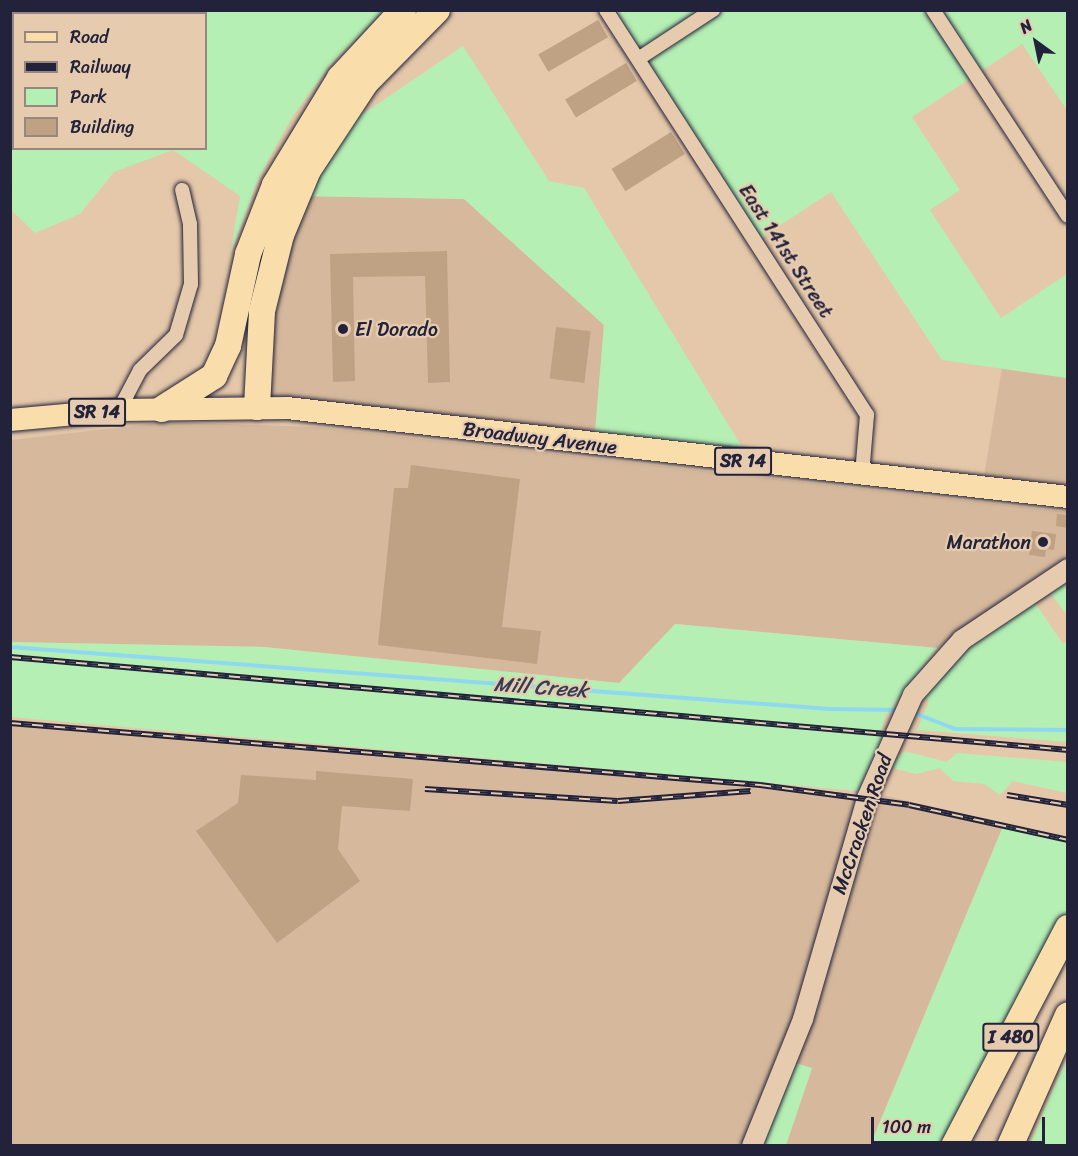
<!DOCTYPE html>
<style>
body{margin:0}
#map{position:relative;width:1078px;height:1156px;overflow:hidden;background:#e5c8a9;font-family:Sriracha,sans-serif}
div>[style]{position:absolute}
[style*='--x']{left:calc(var(--x)*1px);top:calc(var(--y)*1px);width:calc(var(--w)*1px);rotate:calc(var(--a)*1deg)}
.built>*{inset:0;background:#d6b99c}
.green>*{inset:0;background:#b5efb3}
.stream>*{height:4px;margin:-2px;padding:0 2px;transform-origin:2px;border-radius:2px;background:#8ed9ef}
.building>*{inset:0;background:#bfa183;transform-origin:0 0}
.roads{filter:drop-shadow(0 0 2px #22223b) drop-shadow(0 0 2px #22223b)}
.street>*{height:14px;margin:-7px;padding:0 7px;transform-origin:7px;border-radius:7px;background:#e6cbae}
.secondary>*{height:20px;margin:-10px;padding:0 10px;transform-origin:10px;border-radius:10px;background:#e6cbae}
.primary>*{height:22px;margin:-11px;padding:0 11px;transform-origin:11px;border-radius:11px;background:#f9deab}
.highway>*{height:26px;margin:-13px;padding:0 13px;transform-origin:13px;border-radius:13px;background:#f9deab}
.rail>*{height:6px;margin-top:-3px;transform-origin:0;background:repeating-linear-gradient(90deg,#e6cbae 0 11px,#22223b 0 22px);box-sizing:border-box;border-block:2px solid #22223b}
.dots>*{width:16px;height:16px;translate:-50% -50%;box-sizing:border-box;border:3px solid #e6cbae;border-radius:50%}
span{translate:-50% -50%;white-space:nowrap;text-align:center;line-height:1.15;-webkit-text-stroke:4.5px #e6cbae;paint-order:stroke}
.shield-label span{padding:2px 4px;background:#e6cbae;border:2px solid;border-radius:4px;-webkit-text-stroke-width:0}
.shield-label{font-size:18px;color:#22223b;font-weight:700}
.street-label{font-size:20px;color:#22223b}
.poi-label{font-size:20px;color:#22223b}
.left{translate:0 -50%;text-align:left}
.right{translate:-100% -50%;text-align:right}
.water-label{font-size:21px;color:#323d56;font-style:italic}
.frame{position:absolute;inset:0;border:12px solid #22223b;pointer-events:none}
.legend{position:absolute;left:12px;top:12px;width:195px;height:138px;box-sizing:border-box;background:#e6cbae;border:2px solid #988780;margin:0;padding:8px 10px;list-style:none;font-size:18px;color:#22223b}
.legend li{display:flex;align-items:center;gap:12px;height:30px}
.legend b{width:30px;border:2px solid #988780}
.north{position:absolute;left:1006px;top:12px;width:60px;height:60px;-webkit-text-stroke:4px #e6cbae;paint-order:stroke;rotate:327deg;font-size:16px;font-weight:700;line-height:24px;text-align:center;color:#22223b}
.north::after{content:'';display:block;margin:auto;width:21px;height:27px;background:#22223b;clip-path:polygon(50% 0,100% 100%,50% 72%,0 100%)}
.scale{position:absolute;left:871px;top:1117px;width:174px;height:27px;box-sizing:border-box;border:3px solid #22223b;border-top:0;padding-left:8px;font-size:18px;line-height:21px;white-space:nowrap;color:#22223b;-webkit-text-stroke:4px #e6cbae;paint-order:stroke}
</style>
<div id="map">
<div class="built">
<div style="clip-path:polygon(296px 196px,464px 199px,604px 325px,594px 444px,257px 407px)"></div>
<div style="clip-path:polygon(1002px 368px,1067px 378px,1067px 496px,982px 488px)"></div>
<div style="clip-path:polygon(167px 422px,316px 427px,1067px 512px,1067px 561px,937px 648px,676px 624px,620px 683px,264px 647px,11px 642px,11px 440px)"></div>
<div style="clip-path:polygon(10px 723px,868px 798px,870px 792px,1004px 824px,870px 1145px,786px 1145px,812px 1069px,752px 1145px,11px 1145px)"></div>
</div>
<div class="green">
<div style="clip-path:polygon(37px 11px,383px 11px,330px 65px,293px 116px,259px 177px,230px 255px,240px 196px,173px 150px,114px 172px,80px 214px,35px 233px,12px 211px,13px 56px,14px 148px,206px 148px,206px 14px)"></div>
<div style="clip-path:polygon(607px 11px,1067px 11px,1067px 110px,1022px 44px,912px 117px,960px 190px,930px 210px,1001px 318px,1067px 274px,1067px 378px,942px 360px,831px 192px,756px 241px)"></div>
<div style="clip-path:polygon(463px 46px,549px 181px,584px 188px,751px 462px,594px 444px,604px 325px,464px 199px,296px 196px,326px 139px)"></div>
<div style="clip-path:polygon(1067px 577px,1067px 615px,1048px 590px)"></div>
<div style="clip-path:polygon(1034px 601px,1063px 644px,1067px 641px,1067px 742px,917px 730px,929px 701px,924px 697px,963px 650px)"></div>
<div style="clip-path:polygon(675px 624px,937px 648px,886px 716px,880px 734px,892px 735px,870px 792px,11px 717px,10px 642px,264px 647px,619px 683px)"></div>
<div style="clip-path:polygon(904px 751px,947px 762px,957px 753px,1067px 762px,1067px 793px,1013px 781px,1000px 795px,984px 784px,953px 781px,940px 768px,916px 774px,896px 769px,892px 765px)"></div>
<div style="clip-path:polygon(1004px 824px,1067px 840px,1067px 928px,954px 1145px,870px 1146px)"></div>
<div style="clip-path:polygon(1067px 1058px,1067px 1145px,1030px 1145px,1049px 1099px)"></div>
<div style="clip-path:polygon(789px 1061px,812px 1068px,786px 1145px,752px 1146px)"></div>
</div>
<div class="stream">
<div style="--x:10;--y:647;--w:822;--a:4.32"></div>
<div style="--x:830;--y:709;--w:69;--a:0.8"></div>
<div style="--x:912;--y:712;--w:46;--a:21.6"></div>
<div style="--x:955;--y:729;--w:113;--a:0.5"></div>
</div>
<div class="building">
<div style="left:598px;top:20px;width:20px;height:69px;rotate:60deg"></div>
<div style="left:626px;top:63px;width:21px;height:71px;rotate:59deg"></div>
<div style="left:671px;top:132px;width:26px;height:70px;rotate:58deg"></div>
<div style="clip-path:polygon(447px 251px,450px 382px,428px 383px,425px 276px,353px 277px,355px 381px,333px 382px,330px 254px)"></div>
<div style="left:556px;top:327px;width:35px;height:52px;rotate:7deg"></div>
<div style="clip-path:polygon(411px 465px,520px 479px,502px 627px,541px 631px,537px 664px,378px 645px,394px 488px,408px 488px)"></div>
<div style="clip-path:polygon(1057px 514px,1068px 515px,1068px 528px,1056px 526px)"></div>
<div style="clip-path:polygon(1032px 531px,1056px 534px,1054px 550px,1046px 549px,1045px 557px,1029px 555px)"></div>
<div style="clip-path:polygon(316px 771px,413px 779px,410px 811px,342px 806px,338px 849px,360px 881px,277px 943px,196px 831px,238px 803px,241px 775px,316px 780px)"></div>
</div>
<div class="roads">
<div class="street">
<div style="--x:606;--y:10;--w:482;--a:57.2"></div>
<div style="--x:867;--y:415;--w:60;--a:94.8"></div>
<div style="--x:933;--y:10;--w:246;--a:56.8"></div>
<div style="--x:638;--y:59;--w:90;--a:-33.2"></div>
<div style="--x:119;--y:410;--w:45;--a:-62.3"></div>
<div style="--x:140;--y:370;--w:50;--a:-44.2"></div>
<div style="--x:176;--y:335;--w:53;--a:-73.6"></div>
<div style="--x:191;--y:284;--w:60;--a:-91"></div>
<div style="--x:190;--y:224;--w:35;--a:-103"></div>
</div>
<div class="secondary">
<div style="--x:752;--y:1146;--w:137;--a:-68.1"></div>
<div style="--x:803;--y:1019;--w:230;--a:-73.8"></div>
<div style="--x:867;--y:798;--w:113;--a:-65.9"></div>
<div style="--x:913;--y:695;--w:74;--a:-48.3"></div>
<div style="--x:962;--y:640;--w:128;--a:-33.8"></div>
</div>
<div class="primary">
<div style="--x:10;--y:420;--w:109;--a:-5.2"></div>
<div style="--x:119;--y:410;--w:168;--a:-0.7"></div>
<div style="--x:287;--y:408;--w:786;--a:6.5"></div>
</div>
<div class="highway">
<div style="--x:257;--y:407;--w:96;--a:-87"></div>
<div style="--x:262;--y:311;--w:78;--a:-76"></div>
<div style="--x:281;--y:235;--w:70;--a:-67.4"></div>
<div style="--x:308;--y:170;--w:105;--a:-56.6"></div>
<div style="--x:366;--y:82;--w:101;--a:-45.4"></div>
<div style="--x:162;--y:409;--w:62;--a:-32.4"></div>
<div style="--x:214;--y:376;--w:33;--a:-65"></div>
<div style="--x:228;--y:346;--w:94;--a:-77.7"></div>
<div style="--x:248;--y:254;--w:74;--a:-68.6"></div>
<div style="--x:275;--y:185;--w:125;--a:-58.7"></div>
<div style="--x:340;--y:78;--w:93;--a:-47.2"></div>
<div style="--x:954;--y:1146;--w:246;--a:-62.4"></div>
<div style="--x:1010;--y:1146;--w:143;--a:-66.1"></div>
</div>
</div>
<div class="rail">
<div style="--x:10;--y:657;--w:1062;--a:5.02"></div>
<div style="--x:10;--y:723;--w:753;--a:4.73"></div>
<div style="--x:760;--y:785;--w:150;--a:7.6"></div>
<div style="--x:909;--y:805;--w:163;--a:12.4"></div>
<div style="--x:425;--y:789;--w:193;--a:3.6"></div>
<div style="--x:618;--y:801;--w:133;--a:-4.3"></div>
<div style="--x:1007;--y:795;--w:62;--a:9.3"></div>
</div>
<div class="dots">
<div style="left:343px;top:329px;background:#22223b"></div>
<div style="left:1043px;top:542px;background:#22223b"></div>
</div>
<div class="shield-label">
<span style="left:97px;top:412px">SR 14</span>
<span style="left:743px;top:461px">SR 14</span>
<span style="left:1011px;top:1037px">I 480</span>
</div>
<div class="street-label">
<span style="left:786px;top:251px;rotate:57deg">East 141st Street</span>
<span style="left:540px;top:438px;rotate:7deg">Broadway Avenue</span>
<span style="left:862px;top:824px;rotate:-71deg">McCracken Road</span>
</div>
<div class="poi-label">
<span class="left" style="left:355px;top:329px">El Dorado</span>
<span class="right" style="left:1031px;top:542px">Marathon</span>
</div>
<div class="water-label">
<span style="left:541px;top:687px;rotate:4deg">Mill Creek</span>
</div>
<div class="frame"></div>
<ul class="legend">
<li><b style="height:8px;background:#f9deab"></b>Road</li>
<li><b style="height:8px;background:#22223b"></b>Railway</li>
<li><b style="height:16px;background:#b5efb3"></b>Park</li>
<li><b style="height:16px;background:#bfa183"></b>Building</li>
</ul>
<div class="north">N</div>
<div class="scale">100 m</div>
</div>
